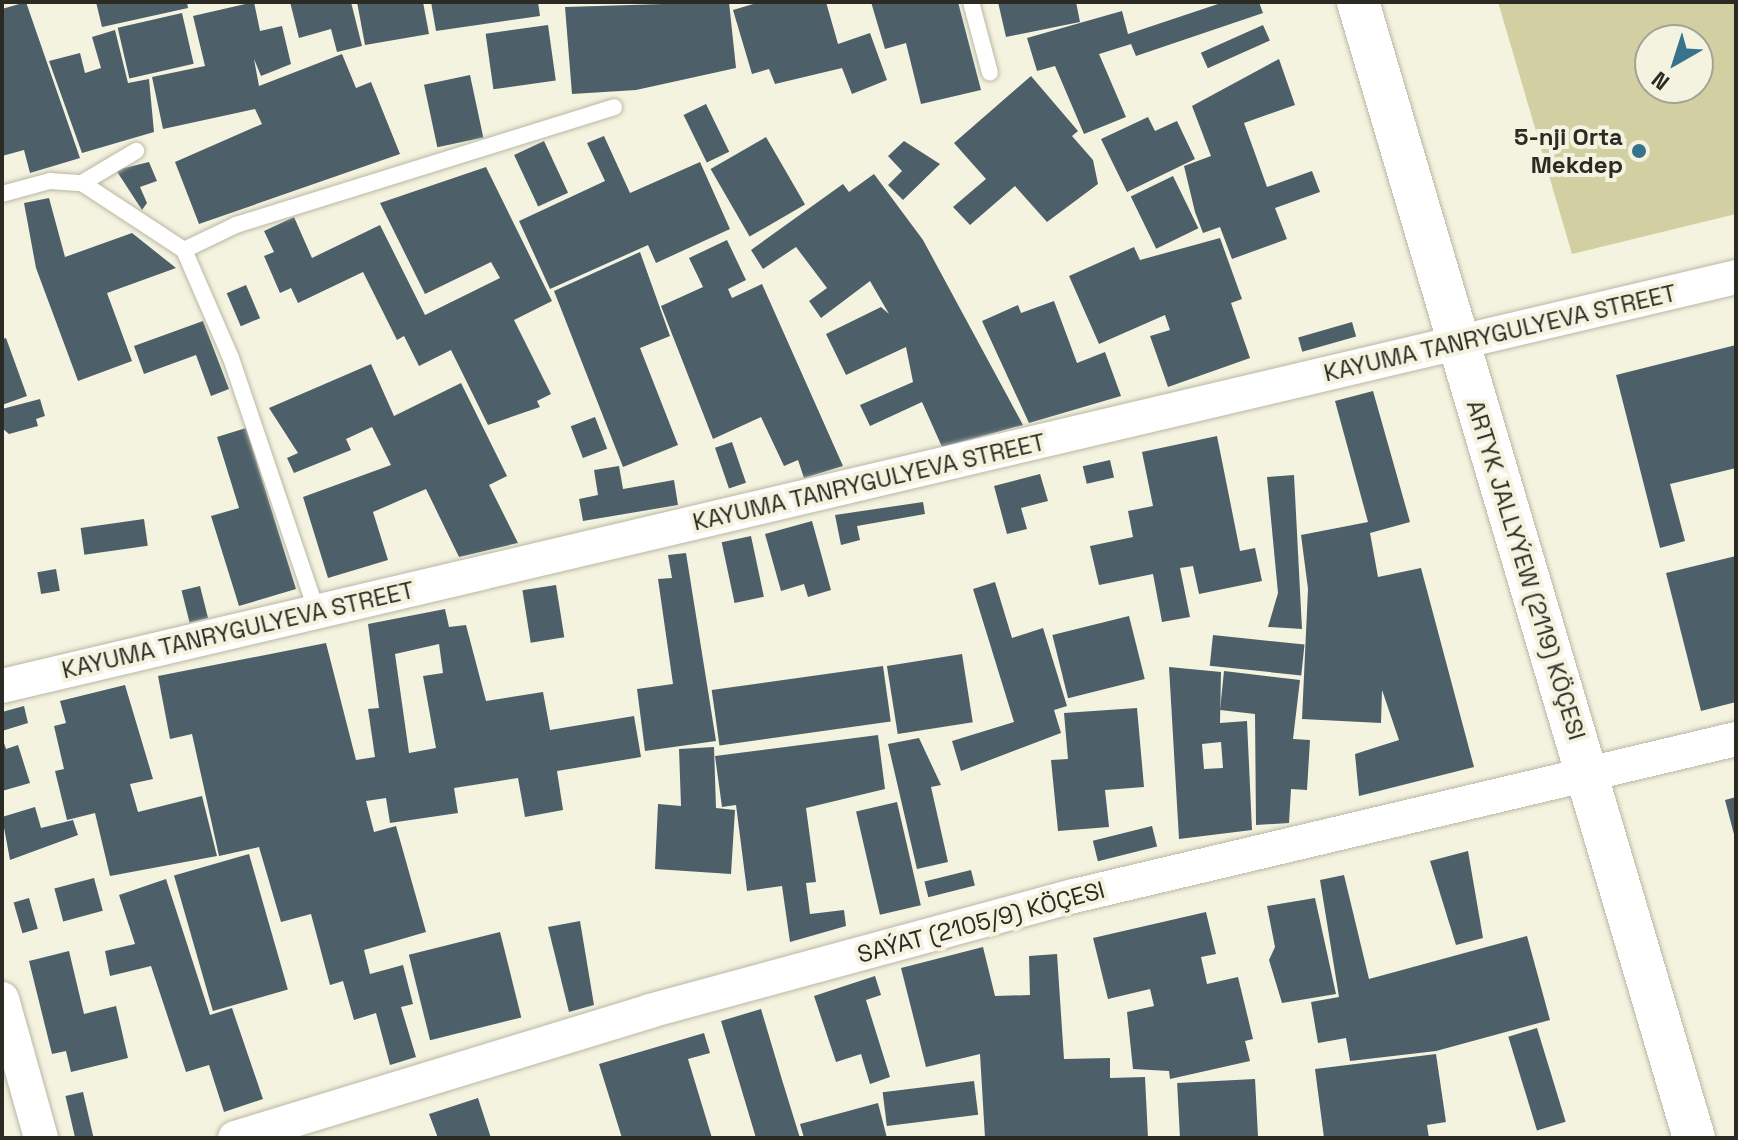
<!DOCTYPE html>
<meta charset="utf-8">
<style>
body{margin:0}
#map{position:relative;width:1738px;height:1140px;overflow:hidden;background:#f4f3df;font-family:"Space Grotesk",sans-serif}
div>[style]{position:absolute}
[style*='--x']{left:calc(var(--x)*1px);top:calc(var(--y)*1px);width:calc(var(--w)*1px);rotate:calc(var(--a)*1deg)}
.green>*{inset:0;background:#d2cfa3}
.building>*{inset:0;background:#4d6069;transform-origin:0 0}
.roads{filter:drop-shadow(0 0 2px #b9b7a4) drop-shadow(0 0 2px #b9b7a4)}
.service>*{height:16px;margin:-8px;padding:0 8px;transform-origin:8px;border-radius:8px;background:#fff}
.minor>*{height:34px;margin:-17px;padding:0 17px;transform-origin:17px;border-radius:17px;background:#fff}
.tertiary>*{height:42px;margin:-21px;padding:0 21px;transform-origin:21px;border-radius:21px;background:#fff}
.dots>*{width:22px;height:22px;translate:-50% -50%;box-sizing:border-box;border:4px solid #f4f3df;border-radius:50%}
span{translate:-50% -50%;white-space:nowrap;text-align:center;line-height:1.15;-webkit-text-stroke:8px #f4f3df;paint-order:stroke}
.poi-label{font-size:24px;color:#2b2b23;font-weight:700}
.right{translate:-100% -50%;text-align:right}
.street-label{font-size:24px;color:#2b2b23}
.frame{position:absolute;inset:0;border:4px solid #2b2b23;pointer-events:none}
.north{position:absolute;left:1634px;top:24px;width:80px;height:80px;box-sizing:border-box;background:#f4f3df;border:2px solid #a4a394;border-radius:50%;rotate:219deg;font-size:22px;font-weight:700;line-height:32px;text-align:center;color:#2b2b23}
.north::after{content:'';display:block;margin:auto;width:28px;height:36px;background:#39728b;clip-path:polygon(50% 0,100% 100%,50% 72%,0 100%)}
</style>
<div id="map">
<div class="green">
<div style="clip-path:polygon(evenodd,1498px 2px,1736px 2px,1736px 214px,1572px 254px,1498px 2px,1650px 40px,1698px 40px,1698px 88px,1650px 88px,1650px 40px)"></div>
</div>
<div class="building">
<div style="clip-path:polygon(26px 2px,80px 158px,30px 173px,24px 150px,2px 156px,2px 9px)"></div>
<div style="clip-path:polygon(96px 2px,187px 2px,188px 8px,102px 27px)"></div>
<div style="clip-path:polygon(254px 2px,260px 31px,282px 26px,291px 64px,261px 76px,254px 59px,259px 86px,342px 54px,356px 88px,371px 82px,400px 154px,199px 224px,175px 162px,262px 124px,255px 109px,163px 129px,152px 77px,205px 66px,193px 16px)"></div>
<div style="clip-path:polygon(290px 2px,351px 2px,362px 46px,337px 52px,331px 29px,299px 38px)"></div>
<div style="clip-path:polygon(357px 2px,423px 2px,429px 34px,365px 45px)"></div>
<div style="clip-path:polygon(431px 2px,538px 2px,540px 16px,436px 31px)"></div>
<div style="clip-path:polygon(729px 2px,736px 68px,636px 90px,572px 94px,565px 7px)"></div>
<div style="clip-path:polygon(760px 2px,826px 2px,838px 44px,870px 33px,887px 80px,852px 94px,842px 68px,775px 84px,769px 69px,752px 74px,733px 10px)"></div>
<div style="clip-path:polygon(871px 2px,958px 2px,981px 90px,921px 104px,906px 43px,885px 49px)"></div>
<div style="clip-path:polygon(998px 2px,1076px 2px,1080px 22px,1006px 37px)"></div>
<div style="clip-path:polygon(1224px 2px,1259px 2px,1263px 13px,1136px 56px,1131px 44px,1099px 54px,1126px 117px,1084px 134px,1055px 66px,1037px 71px,1027px 38px,1122px 11px,1128px 34px)"></div>
<div style="left:182px;top:13px;width:52px;height:66px;rotate:77deg"></div>
<div style="left:548px;top:25px;width:56px;height:63px;rotate:82deg"></div>
<div style="left:1263px;top:25px;width:17px;height:68px;rotate:66deg"></div>
<div style="clip-path:polygon(115px 30px,128px 83px,149px 79px,154px 132px,82px 153px,49px 61px,80px 53px,85px 73px,101px 68px,92px 37px)"></div>
<div style="clip-path:polygon(1279px 59px,1295px 105px,1244px 123px,1267px 187px,1312px 171px,1320px 192px,1275px 208px,1287px 239px,1232px 259px,1220px 227px,1203px 233px,1195px 212px,1184px 166px,1211px 156px,1192px 106px)"></div>
<div style="left:470px;top:75px;width:64px;height:47px;rotate:78deg"></div>
<div style="clip-path:polygon(1031px 76px,1078px 131px,1072px 136px,1093px 160px,1098px 184px,1047px 222px,1015px 186px,970px 225px,953px 207px,986px 179px,954px 143px)"></div>
<div style="left:706px;top:104px;width:53px;height:25px;rotate:64deg"></div>
<div style="clip-path:polygon(1148px 117px,1155px 131px,1177px 121px,1195px 159px,1127px 192px,1101px 139px)"></div>
<div style="clip-path:polygon(604px 136px,630px 193px,700px 162px,730px 229px,656px 263px,648px 245px,550px 289px,519px 221px,605px 181px,587px 143px)"></div>
<div style="left:766px;top:137px;width:78px;height:64px;rotate:60deg"></div>
<div style="left:544px;top:141px;width:57px;height:33px;rotate:65deg"></div>
<div style="clip-path:polygon(904px 141px,940px 164px,903px 200px,888px 185px,902px 171px,888px 156px)"></div>
<div style="clip-path:polygon(149px 162px,157px 181px,140px 187px,147px 203px,142px 210px,116px 170px)"></div>
<div style="clip-path:polygon(486px 167px,552px 301px,514px 320px,551px 394px,537px 401px,540px 407px,488px 425px,451px 350px,419px 366px,404px 336px,397px 340px,363px 272px,298px 303px,291px 288px,280px 293px,264px 256px,274px 252px,264px 231px,294px 217px,312px 258px,380px 225px,425px 315px,500px 278px,491px 262px,425px 294px,380px 203px)"></div>
<div style="clip-path:polygon(874px 174px,923px 240px,1023px 425px,942px 447px,922px 402px,870px 426px,860px 405px,913px 382px,906px 347px,846px 375px,826px 334px,881px 307px,889px 314px,870px 281px,821px 318px,809px 301px,827px 288px,796px 247px,763px 269px,751px 250px,843px 184px,849px 192px)"></div>
<div style="left:1173px;top:176px;width:58px;height:47px;rotate:64deg"></div>
<div style="clip-path:polygon(49px 198px,65px 257px,132px 233px,176px 268px,107px 293px,132px 361px,78px 381px,36px 268px,24px 203px)"></div>
<div style="clip-path:polygon(1220px 238px,1242px 299px,1231px 303px,1250px 358px,1168px 387px,1150px 336px,1170px 330px,1165px 315px,1099px 344px,1069px 276px,1134px 247px,1140px 260px)"></div>
<div style="clip-path:polygon(727px 240px,746px 280px,728px 289px,732px 298px,762px 284px,843px 466px,804px 478px,798px 460px,784px 466px,761px 417px,713px 439px,661px 306px,703px 287px,689px 258px)"></div>
<div style="clip-path:polygon(640px 252px,670px 336px,640px 348px,678px 445px,623px 467px,554px 291px)"></div>
<div style="left:246px;top:285px;width:36px;height:21px;rotate:67deg"></div>
<div style="clip-path:polygon(1054px 301px,1077px 363px,1105px 352px,1121px 396px,1029px 423px,982px 321px,1018px 305px,1021px 313px)"></div>
<div style="clip-path:polygon(203px 321px,229px 389px,211px 396px,196px 355px,144px 374px,134px 346px)"></div>
<div style="left:1352px;top:322px;width:15px;height:56px;rotate:74deg"></div>
<div style="clip-path:polygon(6px 338px,27px 396px,2px 405px,2px 339px)"></div>
<div style="clip-path:polygon(1736px 345px,1736px 468px,1670px 484px,1685px 541px,1660px 548px,1616px 375px)"></div>
<div style="clip-path:polygon(371px 364px,394px 416px,461px 383px,507px 476px,489px 485px,518px 543px,459px 557px,426px 489px,373px 512px,388px 560px,328px 578px,303px 497px,391px 465px,372px 427px,346px 439px,351px 450px,294px 473px,287px 458px,298px 453px,269px 408px)"></div>
<div style="clip-path:polygon(1373px 391px,1410px 522px,1370px 533px,1378px 577px,1421px 568px,1474px 767px,1359px 796px,1355px 754px,1399px 740px,1382px 690px,1381px 723px,1302px 719px,1308px 589px,1301px 535px,1368px 522px,1335px 401px)"></div>
<div style="clip-path:polygon(40px 399px,45px 416px,36px 419px,38px 426px,9px 434px,2px 428px,2px 409px)"></div>
<div style="left:595px;top:417px;width:34px;height:26px;rotate:69deg"></div>
<div style="clip-path:polygon(246px 428px,296px 589px,239px 606px,211px 516px,239px 508px,217px 437px)"></div>
<div style="clip-path:polygon(1217px 436px,1240px 551px,1255px 548px,1262px 581px,1199px 594px,1193px 566px,1180px 568px,1190px 617px,1162px 622px,1153px 574px,1099px 585px,1090px 546px,1133px 537px,1128px 511px,1153px 506px,1142px 452px)"></div>
<div style="left:732px;top:442px;width:43px;height:18px;rotate:71deg"></div>
<div style="left:1110px;top:460px;width:18px;height:28px;rotate:77deg"></div>
<div style="clip-path:polygon(619px 466px,623px 489px,674px 480px,678px 505px,583px 521px,579px 499px,598px 495px,594px 470px)"></div>
<div style="clip-path:polygon(1040px 474px,1048px 501px,1021px 508px,1027px 529px,1007px 534px,994px 486px)"></div>
<div style="clip-path:polygon(1294px 475px,1302px 629px,1268px 627px,1278px 593px,1267px 477px)"></div>
<div style="clip-path:polygon(923px 502px,925px 514px,857px 526px,860px 540px,841px 545px,835px 515px)"></div>
<div style="left:144px;top:519px;width:27px;height:64px;rotate:82deg"></div>
<div style="clip-path:polygon(812px 521px,831px 590px,808px 597px,804px 584px,781px 591px,765px 534px)"></div>
<div style="left:751px;top:536px;width:62px;height:30px;rotate:78deg"></div>
<div style="clip-path:polygon(686px 553px,716px 741px,645px 751px,637px 689px,673px 684px,658px 579px,672px 578px,668px 555px)"></div>
<div style="clip-path:polygon(1736px 556px,1736px 702px,1701px 711px,1666px 573px)"></div>
<div style="left:56px;top:569px;width:22px;height:19px;rotate:80deg"></div>
<div style="clip-path:polygon(995px 582px,1012px 638px,1043px 628px,1067px 706px,1054px 710px,1061px 733px,961px 771px,952px 741px,1014px 722px,973px 589px)"></div>
<div style="left:556px;top:585px;width:53px;height:34px;rotate:81deg"></div>
<div style="left:200px;top:586px;width:33px;height:19px;rotate:76deg"></div>
<div style="clip-path:polygon(evenodd,445px 609px,449px 627px,466px 625px,486px 701px,543px 692px,550px 730px,634px 716px,641px 757px,557px 771px,563px 810px,525px 817px,518px 778px,454px 788px,458px 813px,390px 823px,386px 798px,366px 801px,374px 832px,396px 826px,426px 932px,364px 950px,370px 974px,403px 965px,413px 1004px,401px 1007px,416px 1057px,390px 1065px,376px 1013px,354px 1020px,343px 981px,330px 985px,311px 914px,281px 922px,259px 847px,219px 856px,192px 734px,170px 739px,158px 676px,326px 643px,356px 760px,375px 757px,368px 709px,379px 708px,368px 624px,445px 609px,439px 644px,443px 673px,423px 676px,436px 748px,409px 753px,395px 654px,439px 644px)"></div>
<div style="left:1129px;top:616px;width:65px;height:79px;rotate:76deg"></div>
<div style="left:1213px;top:635px;width:92px;height:31px;rotate:6deg"></div>
<div style="left:962px;top:654px;width:69px;height:76px;rotate:81deg"></div>
<div style="left:883px;top:666px;width:56px;height:173px;rotate:82deg"></div>
<div style="clip-path:polygon(evenodd,1169px 667px,1221px 672px,1220px 723px,1247px 721px,1252px 830px,1179px 839px,1169px 667px,1221px 742px,1223px 768px,1204px 769px,1202px 744px,1221px 742px)"></div>
<div style="clip-path:polygon(1224px 671px,1300px 680px,1293px 739px,1310px 740px,1307px 790px,1291px 789px,1289px 823px,1256px 825px,1255px 714px,1220px 710px)"></div>
<div style="clip-path:polygon(125px 685px,153px 779px,130px 784px,138px 812px,202px 796px,217px 856px,110px 876px,95px 813px,67px 820px,55px 771px,64px 769px,54px 726px,66px 723px,60px 701px)"></div>
<div style="clip-path:polygon(24px 706px,28px 723px,2px 731px,2px 712px)"></div>
<div style="clip-path:polygon(1137px 708px,1144px 787px,1105px 790px,1109px 827px,1058px 831px,1051px 760px,1068px 759px,1064px 713px)"></div>
<div style="clip-path:polygon(878px 735px,885px 789px,806px 808px,816px 882px,806px 883px,810px 914px,844px 910px,846px 926px,790px 942px,782px 886px,747px 891px,736px 805px,722px 807px,715px 756px)"></div>
<div style="clip-path:polygon(919px 738px,941px 785px,931px 787px,948px 862px,917px 869px,888px 744px)"></div>
<div style="clip-path:polygon(3px 740px,6px 749px,18px 745px,30px 783px,2px 791px)"></div>
<div style="clip-path:polygon(714px 747px,716px 808px,735px 810px,731px 874px,655px 869px,658px 804px,681px 806px,679px 749px)"></div>
<div style="clip-path:polygon(1736px 797px,1736px 838px,1735px 838px,1725px 800px)"></div>
<div style="left:897px;top:802px;width:106px;height:42px;rotate:77deg"></div>
<div style="clip-path:polygon(35px 807px,41px 828px,73px 820px,78px 835px,10px 860px,2px 817px)"></div>
<div style="left:1152px;top:826px;width:21px;height:61px;rotate:76deg"></div>
<div style="clip-path:polygon(1468px 851px,1483px 938px,1456px 945px,1430px 861px)"></div>
<div style="left:249px;top:854px;width:141px;height:78px;rotate:74deg"></div>
<div style="left:971px;top:870px;width:16px;height:48px;rotate:76deg"></div>
<div style="clip-path:polygon(1344px 875px,1369px 979px,1527px 936px,1550px 1020px,1436px 1051px,1350px 1061px,1346px 1038px,1318px 1043px,1311px 1002px,1339px 997px,1320px 880px)"></div>
<div style="left:94px;top:878px;width:34px;height:41px;rotate:75deg"></div>
<div style="clip-path:polygon(166px 879px,210px 1015px,232px 1008px,263px 1099px,224px 1112px,209px 1065px,186px 1072px,151px 966px,110px 976px,105px 951px,135px 944px,119px 895px)"></div>
<div style="left:29px;top:898px;width:32px;height:16px;rotate:74deg"></div>
<div style="clip-path:polygon(1315px 898px,1336px 994px,1282px 1003px,1269px 960px,1275px 947px,1267px 906px)"></div>
<div style="clip-path:polygon(1206px 912px,1216px 954px,1201px 957px,1207px 984px,1238px 977px,1253px 1039px,1245px 1041px,1250px 1061px,1170px 1079px,1169px 1071px,1133px 1069px,1127px 1012px,1154px 1006px,1150px 989px,1108px 999px,1093px 938px)"></div>
<div style="clip-path:polygon(580px 921px,594px 1005px,569px 1012px,548px 927px)"></div>
<div style="left:500px;top:932px;width:88px;height:94px;rotate:76deg"></div>
<div style="clip-path:polygon(983px 947px,995px 996px,1030px 995px,1029px 956px,1057px 954px,1064px 1059px,1110px 1058px,1110px 1078px,1145px 1077px,1148px 1138px,985px 1138px,980px 1054px,926px 1067px,901px 968px)"></div>
<div style="clip-path:polygon(69px 951px,84px 1014px,116px 1006px,128px 1058px,71px 1072px,66px 1051px,52px 1054px,29px 961px)"></div>
<div style="clip-path:polygon(875px 976px,881px 995px,866px 1000px,890px 1077px,870px 1084px,861px 1054px,836px 1062px,814px 996px)"></div>
<div style="clip-path:polygon(761px 1009px,783px 1083px,800px 1138px,756px 1138px,721px 1021px)"></div>
<div style="left:1537px;top:1028px;width:98px;height:30px;rotate:73deg"></div>
<div style="clip-path:polygon(704px 1033px,710px 1053px,688px 1059px,712px 1138px,622px 1138px,599px 1064px)"></div>
<div style="clip-path:polygon(1436px 1054px,1446px 1122px,1427px 1125px,1429px 1138px,1324px 1138px,1315px 1069px)"></div>
<div style="left:1255px;top:1079px;width:59px;height:78px;rotate:87deg"></div>
<div style="left:974px;top:1081px;width:34px;height:92px;rotate:83deg"></div>
<div style="left:83px;top:1092px;width:47px;height:18px;rotate:77deg"></div>
<div style="clip-path:polygon(478px 1098px,491px 1138px,438px 1138px,429px 1114px)"></div>
<div style="clip-path:polygon(878px 1103px,887px 1138px,804px 1138px,800px 1124px)"></div>
</div>
<div class="roads">
<div class="service">
<div style="--x:971;--y:2;--w:73;--a:75"></div>
<div style="--x:82;--y:183;--w:63;--a:-30.7"></div>
<div style="--x:2;--y:194;--w:50;--a:-15.2"></div>
<div style="--x:50;--y:181;--w:32;--a:4"></div>
<div style="--x:82;--y:183;--w:122;--a:33.3"></div>
<div style="--x:184;--y:250;--w:118;--a:66.5"></div>
<div style="--x:231;--y:358;--w:268;--a:71.3"></div>
<div style="--x:184;--y:250;--w:58;--a:-25.7"></div>
<div style="--x:236;--y:225;--w:396;--a:-17.3"></div>
</div>
<div class="minor">
<div style="--x:2;--y:686;--w:1782;--a:-13.27"></div>
<div style="--x:2;--y:999;--w:144;--a:74.3"></div>
<div style="--x:235;--y:1138;--w:434;--a:-17"></div>
<div style="--x:650;--y:1011;--w:439;--a:-15.2"></div>
<div style="--x:1074;--y:896;--w:680;--a:-13.34"></div>
</div>
<div class="tertiary">
<div style="--x:1358;--y:2;--w:1185;--a:73.52"></div>
</div>
</div>
<div class="dots">
<div style="left:1639px;top:151px;background:#39728b"></div>
</div>
<div class="poi-label">
<span class="right" style="left:1623px;top:151px">5-nji Orta<br>Mekdep</span>
</div>
<div class="street-label">
<span style="left:1500px;top:333px;rotate:-13deg">KAYUMA TANRYGULYEVA STREET</span>
<span style="left:869px;top:482px;rotate:-13deg">KAYUMA TANRYGULYEVA STREET</span>
<span style="left:1526px;top:570px;rotate:73deg">ARTYK JALLYÝEW (2119) KÖÇESI</span>
<span style="left:238px;top:630px;rotate:-13deg">KAYUMA TANRYGULYEVA STREET</span>
<span style="left:981px;top:922px;rotate:-15deg">SAÝAT (2105/9) KÖÇESI</span>
</div>
<div class="frame"></div>
<div class="north">N</div>
</div>
